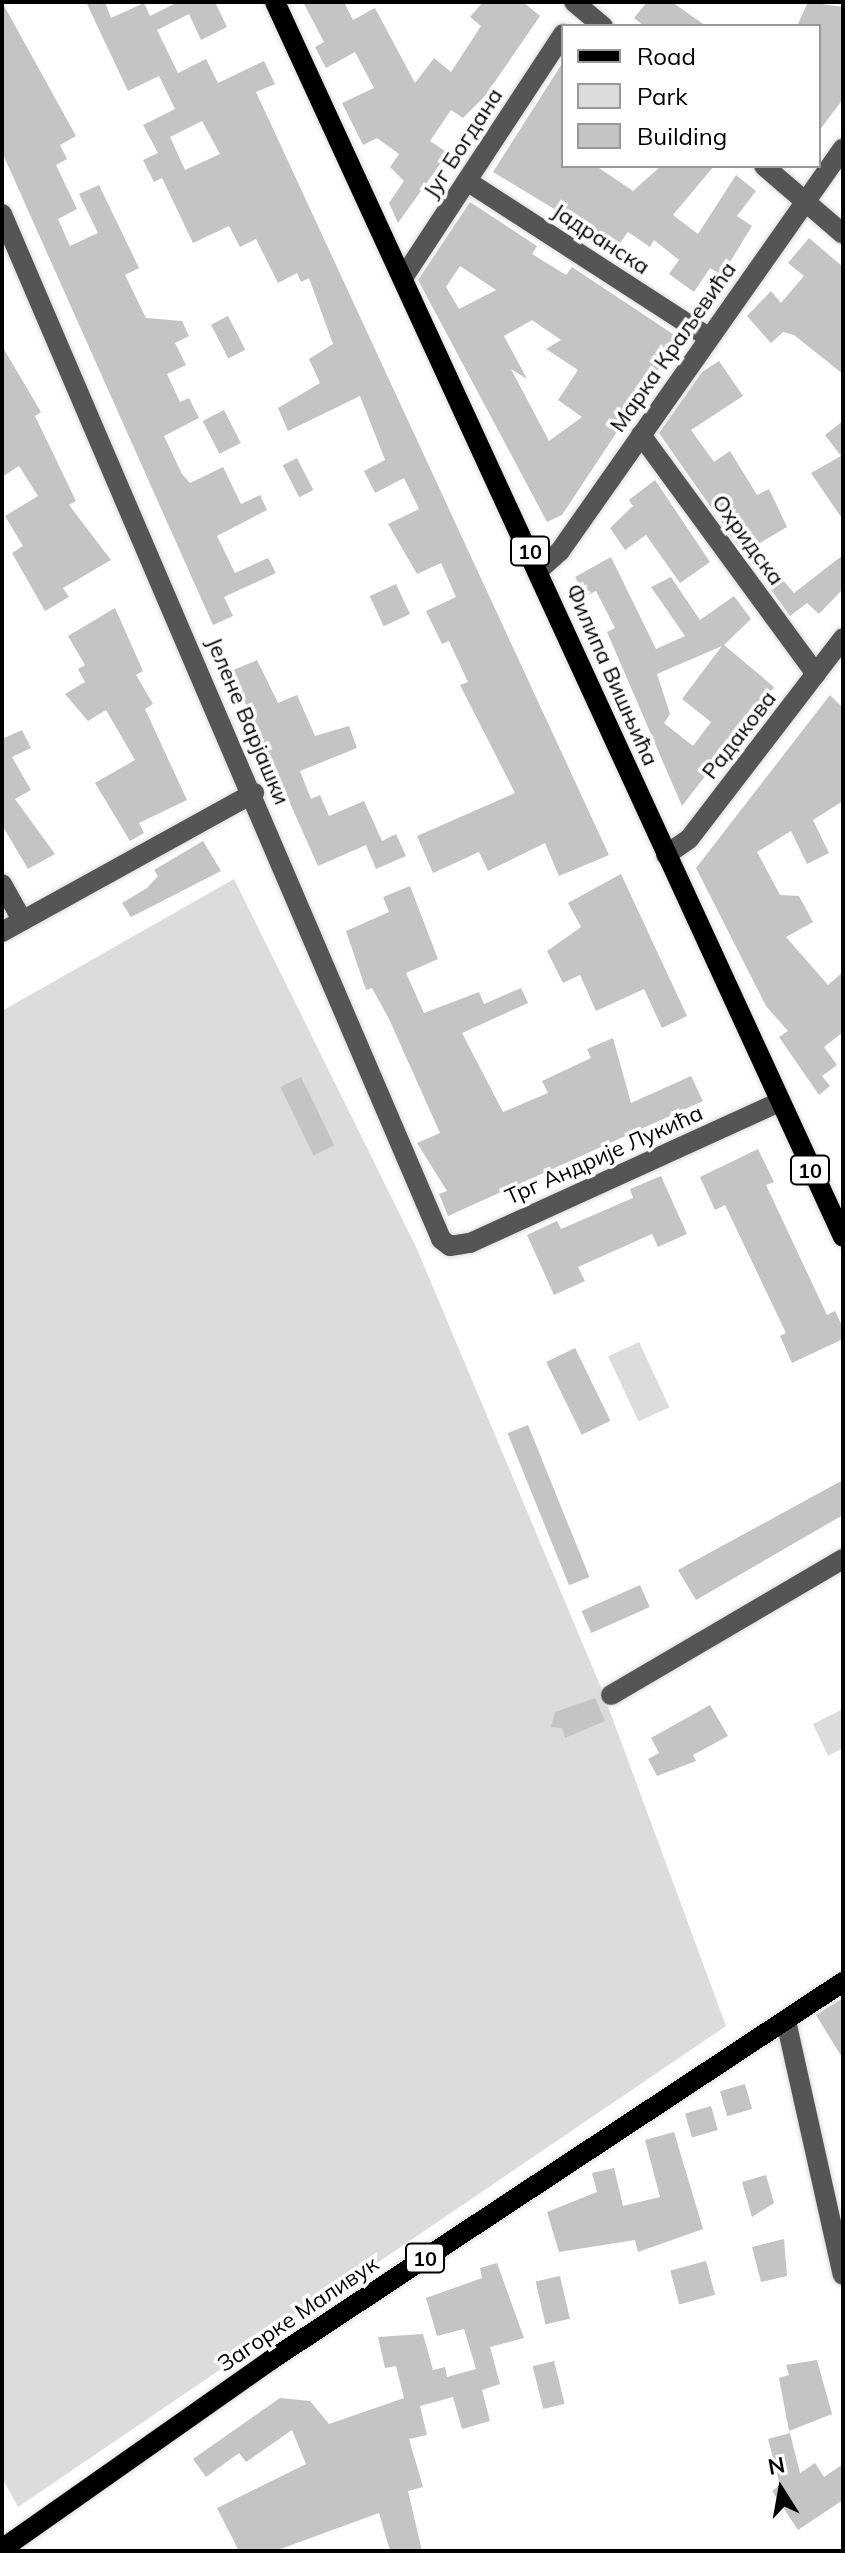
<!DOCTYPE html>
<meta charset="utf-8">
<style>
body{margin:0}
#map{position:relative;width:845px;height:2553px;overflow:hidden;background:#fff;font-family:Mulish,sans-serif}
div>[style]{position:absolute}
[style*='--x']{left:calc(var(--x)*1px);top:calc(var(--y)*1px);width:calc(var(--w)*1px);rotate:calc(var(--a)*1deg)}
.green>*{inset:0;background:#dcdcdc;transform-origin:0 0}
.building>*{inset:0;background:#c4c4c4;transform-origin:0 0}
.roads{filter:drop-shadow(0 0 2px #dbdbdb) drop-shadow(0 0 2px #dbdbdb)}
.minor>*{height:20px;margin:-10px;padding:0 10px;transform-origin:10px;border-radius:10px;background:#555}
.major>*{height:20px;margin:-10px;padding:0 10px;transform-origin:10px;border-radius:10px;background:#000}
span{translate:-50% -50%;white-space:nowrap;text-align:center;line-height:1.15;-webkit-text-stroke:7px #fff;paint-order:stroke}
.shield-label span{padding:2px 6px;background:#fff;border:2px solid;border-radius:6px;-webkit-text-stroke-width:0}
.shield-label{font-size:20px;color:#000;font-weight:700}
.street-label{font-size:22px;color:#000}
.frame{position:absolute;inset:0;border:4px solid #000;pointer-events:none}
.legend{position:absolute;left:561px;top:24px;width:260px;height:144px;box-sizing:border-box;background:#fff;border:2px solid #999;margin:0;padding:10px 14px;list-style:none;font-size:24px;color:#000}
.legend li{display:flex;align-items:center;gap:16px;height:40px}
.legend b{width:40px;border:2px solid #999}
.north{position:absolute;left:741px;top:2449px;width:80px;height:80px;-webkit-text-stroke:6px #fff;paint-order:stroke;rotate:349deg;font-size:22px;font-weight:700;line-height:32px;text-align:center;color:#000}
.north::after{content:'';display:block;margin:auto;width:28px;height:36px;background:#000;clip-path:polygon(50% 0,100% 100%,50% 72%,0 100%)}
</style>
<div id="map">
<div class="green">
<div style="clip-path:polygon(234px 879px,417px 1249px,602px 1690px,726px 2026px,18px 2507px,2px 2478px,2px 1011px)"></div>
<div style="left:639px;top:1342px;width:72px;height:34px;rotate:65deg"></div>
<div style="clip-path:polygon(843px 1709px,843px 1748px,828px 1756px,813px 1724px)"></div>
</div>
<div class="building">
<div style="clip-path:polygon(2px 2px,76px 136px,60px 145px,67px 159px,56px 165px,77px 209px,58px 219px,70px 246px,98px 233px,79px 194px,99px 185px,139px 268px,125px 275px,146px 318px,182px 321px,189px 336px,175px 343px,186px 365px,167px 374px,180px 402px,189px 398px,199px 418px,164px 436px,182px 474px,190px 483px,223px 467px,241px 504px,260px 495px,267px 510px,217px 536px,235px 573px,268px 558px,276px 573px,224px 597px,233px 616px,213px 625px,2px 152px)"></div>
<div style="clip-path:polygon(evenodd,86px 2px,105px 2px,111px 18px,144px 3px,150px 16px,178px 2px,215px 2px,227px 27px,201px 40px,189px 14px,157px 30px,178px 73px,206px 59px,218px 83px,264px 61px,275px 84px,256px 92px,609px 855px,559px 876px,545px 843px,488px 871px,479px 852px,433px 873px,417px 836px,515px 793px,460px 685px,468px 682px,449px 641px,442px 644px,426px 611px,456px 597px,441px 563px,417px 574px,388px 524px,419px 509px,404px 478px,375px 493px,364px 471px,385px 460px,360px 396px,288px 431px,278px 408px,320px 383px,309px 359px,333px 344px,309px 278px,301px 282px,297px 273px,278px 283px,256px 239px,240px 247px,229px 226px,193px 243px,162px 178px,154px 182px,143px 160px,158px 153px,143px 125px,175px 109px,159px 76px,128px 91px,86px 2px,202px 121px,220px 154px,185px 170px,170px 137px,202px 121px)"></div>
<div style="clip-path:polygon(303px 2px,344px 2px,353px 20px,375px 8px,415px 83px,434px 58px,451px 72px,481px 26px,470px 17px,483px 2px,523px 2px,540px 16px,485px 96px,463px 118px,451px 110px,430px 141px,448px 153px,398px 223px,389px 203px,404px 181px,390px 167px,399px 154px,377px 138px,363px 145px,342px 103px,374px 88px,355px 52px,326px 68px,315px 47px,324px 42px)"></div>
<div style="clip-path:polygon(647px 2px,672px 2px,706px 26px,644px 26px,634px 18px)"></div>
<div style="clip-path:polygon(808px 2px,843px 7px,843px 99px,819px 131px,819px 26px,797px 26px)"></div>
<div style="clip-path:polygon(563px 62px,563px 166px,596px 166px,633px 191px,661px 166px,714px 166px,673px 215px,698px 234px,736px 175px,756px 191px,737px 216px,752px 226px,722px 275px,710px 268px,694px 292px,669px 274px,679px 260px,654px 240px,650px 247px,628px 232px,617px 247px,493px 172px)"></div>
<div style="clip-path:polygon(evenodd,470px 202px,537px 246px,532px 254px,566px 275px,572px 267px,679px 338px,562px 515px,547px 522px,418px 280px,470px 202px,460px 266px,496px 290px,459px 309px,446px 287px,460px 266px,470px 202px,532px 320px,561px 340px,546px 349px,578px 370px,558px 400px,582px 417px,549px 441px,511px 369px,527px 379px,504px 336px,532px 320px)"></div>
<div style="clip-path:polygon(809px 238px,843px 267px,843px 374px,794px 335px,783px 332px,771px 343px,747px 316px,771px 291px,781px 303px,804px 276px,788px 263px)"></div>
<div style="left:228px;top:316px;width:38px;height:19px;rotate:63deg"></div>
<div style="clip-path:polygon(2px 346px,41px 412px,35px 416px,76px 501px,69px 505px,111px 560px,63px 588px,69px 597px,45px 611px,12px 553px,23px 546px,5px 516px,38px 496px,19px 466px,2px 477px)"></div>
<div style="clip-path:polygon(719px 361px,743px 396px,691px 430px,714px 462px,730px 451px,757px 495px,769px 489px,787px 527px,743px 553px,659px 433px,702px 372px)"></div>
<div style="left:224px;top:410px;width:37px;height:24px;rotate:63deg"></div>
<div style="clip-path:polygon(843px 421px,843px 520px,811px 473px,841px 456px,825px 435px)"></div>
<div style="left:297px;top:458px;width:36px;height:16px;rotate:63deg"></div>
<div style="clip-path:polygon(655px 480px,710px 562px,680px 583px,646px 535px,625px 550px,610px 528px,633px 506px,629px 500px)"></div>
<div style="clip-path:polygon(843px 555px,843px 589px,819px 614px,807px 603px,790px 616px,761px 576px,772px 567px,794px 593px)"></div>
<div style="clip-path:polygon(evenodd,611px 557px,656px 649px,685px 636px,651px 587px,671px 577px,700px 620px,734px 596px,751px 619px,724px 645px,774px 687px,682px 806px,607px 632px,615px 628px,596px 591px,586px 596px,575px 577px,611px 557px,722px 646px,682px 699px,711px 722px,693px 746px,664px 723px,670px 714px,657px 674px,722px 646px)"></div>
<div style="left:396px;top:584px;width:33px;height:29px;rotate:65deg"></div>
<div style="clip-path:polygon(115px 608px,143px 671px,136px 675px,153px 704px,145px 709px,187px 800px,139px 823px,144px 833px,130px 841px,95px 783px,135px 760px,106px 710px,88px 721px,65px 694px,85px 682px,78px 669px,85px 665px,68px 636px)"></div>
<div style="clip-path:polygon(257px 660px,278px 703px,297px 695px,315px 736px,349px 726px,357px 748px,300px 771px,311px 799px,320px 795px,329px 816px,364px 801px,382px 841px,396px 834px,406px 856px,376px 869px,366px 845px,318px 866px,231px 671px)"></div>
<div style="clip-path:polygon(830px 695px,843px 708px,843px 801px,813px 820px,829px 853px,807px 864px,791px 831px,757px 852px,780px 895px,799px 896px,813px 922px,786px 937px,828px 985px,843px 972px,843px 1032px,824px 1047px,837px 1065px,822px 1076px,830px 1086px,819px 1095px,779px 1037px,788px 1031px,766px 1006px,696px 868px)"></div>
<div style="clip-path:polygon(22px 730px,31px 748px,12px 757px,31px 790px,15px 799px,55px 854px,28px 869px,2px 825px,2px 739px)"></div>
<div style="clip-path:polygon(203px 841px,221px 871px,131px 917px,122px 903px,147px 888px,158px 876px,154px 870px)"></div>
<div style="clip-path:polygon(621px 874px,687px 1016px,662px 1028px,644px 989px,596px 1011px,580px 975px,563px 983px,547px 951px,581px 927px,568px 903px)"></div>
<div style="clip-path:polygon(410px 886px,438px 959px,406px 973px,424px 1013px,479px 992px,484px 1004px,521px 988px,528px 1003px,462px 1033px,503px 1112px,548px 1093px,542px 1081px,591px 1058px,587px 1049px,613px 1038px,631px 1103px,691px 1076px,703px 1101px,448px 1216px,439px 1194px,447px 1191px,417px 1143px,440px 1133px,389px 1019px,372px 988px,366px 990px,346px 931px,389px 912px,383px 897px)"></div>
<div style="left:301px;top:1077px;width:76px;height:23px;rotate:64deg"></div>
<div style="clip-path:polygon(758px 1149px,774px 1182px,766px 1185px,827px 1315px,835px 1311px,843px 1328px,843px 1339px,792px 1363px,780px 1336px,786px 1333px,725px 1205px,715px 1210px,700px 1177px)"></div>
<div style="clip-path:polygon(661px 1176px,687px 1234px,658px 1247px,652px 1234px,578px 1267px,585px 1281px,554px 1295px,527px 1235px,557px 1221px,561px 1229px,633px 1198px,630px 1189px)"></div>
<div style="left:575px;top:1348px;width:81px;height:32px;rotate:64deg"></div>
<div style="left:528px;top:1425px;width:164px;height:22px;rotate:68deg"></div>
<div style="clip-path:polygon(843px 1480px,843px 1515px,696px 1600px,678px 1570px)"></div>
<div style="left:640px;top:1585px;width:24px;height:64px;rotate:66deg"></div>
<div style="clip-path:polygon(595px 1698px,605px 1721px,565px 1738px,562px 1728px,551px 1727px,555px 1712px)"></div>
<div style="clip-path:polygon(710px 1705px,728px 1736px,693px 1755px,696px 1761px,657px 1776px,648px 1759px,659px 1753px,651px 1738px)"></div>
<div style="clip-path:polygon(843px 1998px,843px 2059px,816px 2015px)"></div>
<div style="left:745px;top:2084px;width:26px;height:26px;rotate:74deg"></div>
<div style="left:711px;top:2106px;width:25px;height:27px;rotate:74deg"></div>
<div style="clip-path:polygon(674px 2132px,703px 2229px,638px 2252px,635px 2240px,559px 2252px,547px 2212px,597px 2192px,592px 2173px,614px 2168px,623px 2206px,660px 2197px,645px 2140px)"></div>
<div style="clip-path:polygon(766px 2175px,774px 2203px,752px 2217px,742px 2182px)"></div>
<div style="clip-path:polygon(784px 2239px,787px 2276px,761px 2282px,752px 2247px)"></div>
<div style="left:706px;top:2261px;width:35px;height:37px;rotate:75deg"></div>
<div style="clip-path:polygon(497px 2263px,524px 2338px,490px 2347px,500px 2384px,482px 2390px,490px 2421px,462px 2429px,453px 2397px,420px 2406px,427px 2435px,409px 2439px,423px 2487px,408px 2491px,422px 2551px,390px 2551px,379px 2513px,275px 2551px,239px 2551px,217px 2508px,306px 2464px,292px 2430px,246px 2462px,239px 2453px,206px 2477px,193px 2459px,280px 2398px,310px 2401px,329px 2424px,404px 2398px,396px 2366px,385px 2368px,378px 2337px,423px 2334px,433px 2370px,445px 2367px,447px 2377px,476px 2369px,464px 2329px,437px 2336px,426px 2298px,482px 2278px,480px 2268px)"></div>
<div style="left:560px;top:2276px;width:44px;height:25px;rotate:77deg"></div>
<div style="clip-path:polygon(817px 2360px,832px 2414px,789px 2431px,779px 2378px,789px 2375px,786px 2365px)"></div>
<div style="left:554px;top:2361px;width:44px;height:22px;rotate:76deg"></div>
<div style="clip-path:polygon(790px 2433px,800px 2473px,815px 2463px,824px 2477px,843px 2464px,843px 2500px,798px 2530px,772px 2491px,780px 2485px,768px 2439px)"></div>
</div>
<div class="roads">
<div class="minor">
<div style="--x:574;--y:2;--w:38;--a:40"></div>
<div style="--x:764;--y:166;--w:104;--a:40.7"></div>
<div style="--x:467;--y:181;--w:287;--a:32.9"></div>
<div style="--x:2;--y:214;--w:1115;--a:66.81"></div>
<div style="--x:441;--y:1239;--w:11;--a:38"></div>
<div style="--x:450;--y:1246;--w:20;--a:-9"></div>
<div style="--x:470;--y:1243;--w:337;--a:-24.5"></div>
<div style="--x:403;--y:278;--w:292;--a:-56.7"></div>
<div style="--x:641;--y:435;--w:296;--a:53.8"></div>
<div style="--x:539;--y:570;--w:28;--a:-42"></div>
<div style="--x:560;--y:551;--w:492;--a:-54.9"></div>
<div style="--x:666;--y:855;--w:28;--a:-35"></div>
<div style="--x:689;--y:839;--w:253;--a:-52.5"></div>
<div style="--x:2;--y:884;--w:41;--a:60.9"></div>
<div style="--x:2;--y:932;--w:288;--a:-28.9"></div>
<div style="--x:611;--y:1695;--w:269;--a:-30.4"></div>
<div style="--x:786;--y:2021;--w:260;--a:77.4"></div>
</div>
<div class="major">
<div style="--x:275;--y:2;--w:1359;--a:65.3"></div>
<div style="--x:2;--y:2549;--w:329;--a:-35.1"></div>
<div style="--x:271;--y:2360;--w:686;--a:-33.46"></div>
</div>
</div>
<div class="shield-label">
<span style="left:530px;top:551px">10</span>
<span style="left:810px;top:1170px">10</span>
<span style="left:425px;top:2258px">10</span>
</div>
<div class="street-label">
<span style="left:463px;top:143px;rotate:-57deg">Југ Богдана</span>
<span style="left:601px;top:239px;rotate:33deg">Јадранска</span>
<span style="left:673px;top:347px;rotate:-55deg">Марка Краљевића</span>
<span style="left:748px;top:540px;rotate:54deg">Охридска</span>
<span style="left:612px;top:675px;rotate:66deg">Филипа Вишњића</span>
<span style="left:248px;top:721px;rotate:67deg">Јелене Варјашки</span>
<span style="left:739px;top:735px;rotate:-52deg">Радакова</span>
<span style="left:604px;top:1155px;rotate:-24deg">Трг Андрије Лукића</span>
<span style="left:298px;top:2314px;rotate:-34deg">Загорке Маливук</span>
</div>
<div class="frame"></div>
<ul class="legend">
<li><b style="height:10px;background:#000"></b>Road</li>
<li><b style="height:22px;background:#dcdcdc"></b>Park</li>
<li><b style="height:22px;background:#c4c4c4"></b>Building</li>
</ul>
<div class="north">N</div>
</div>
